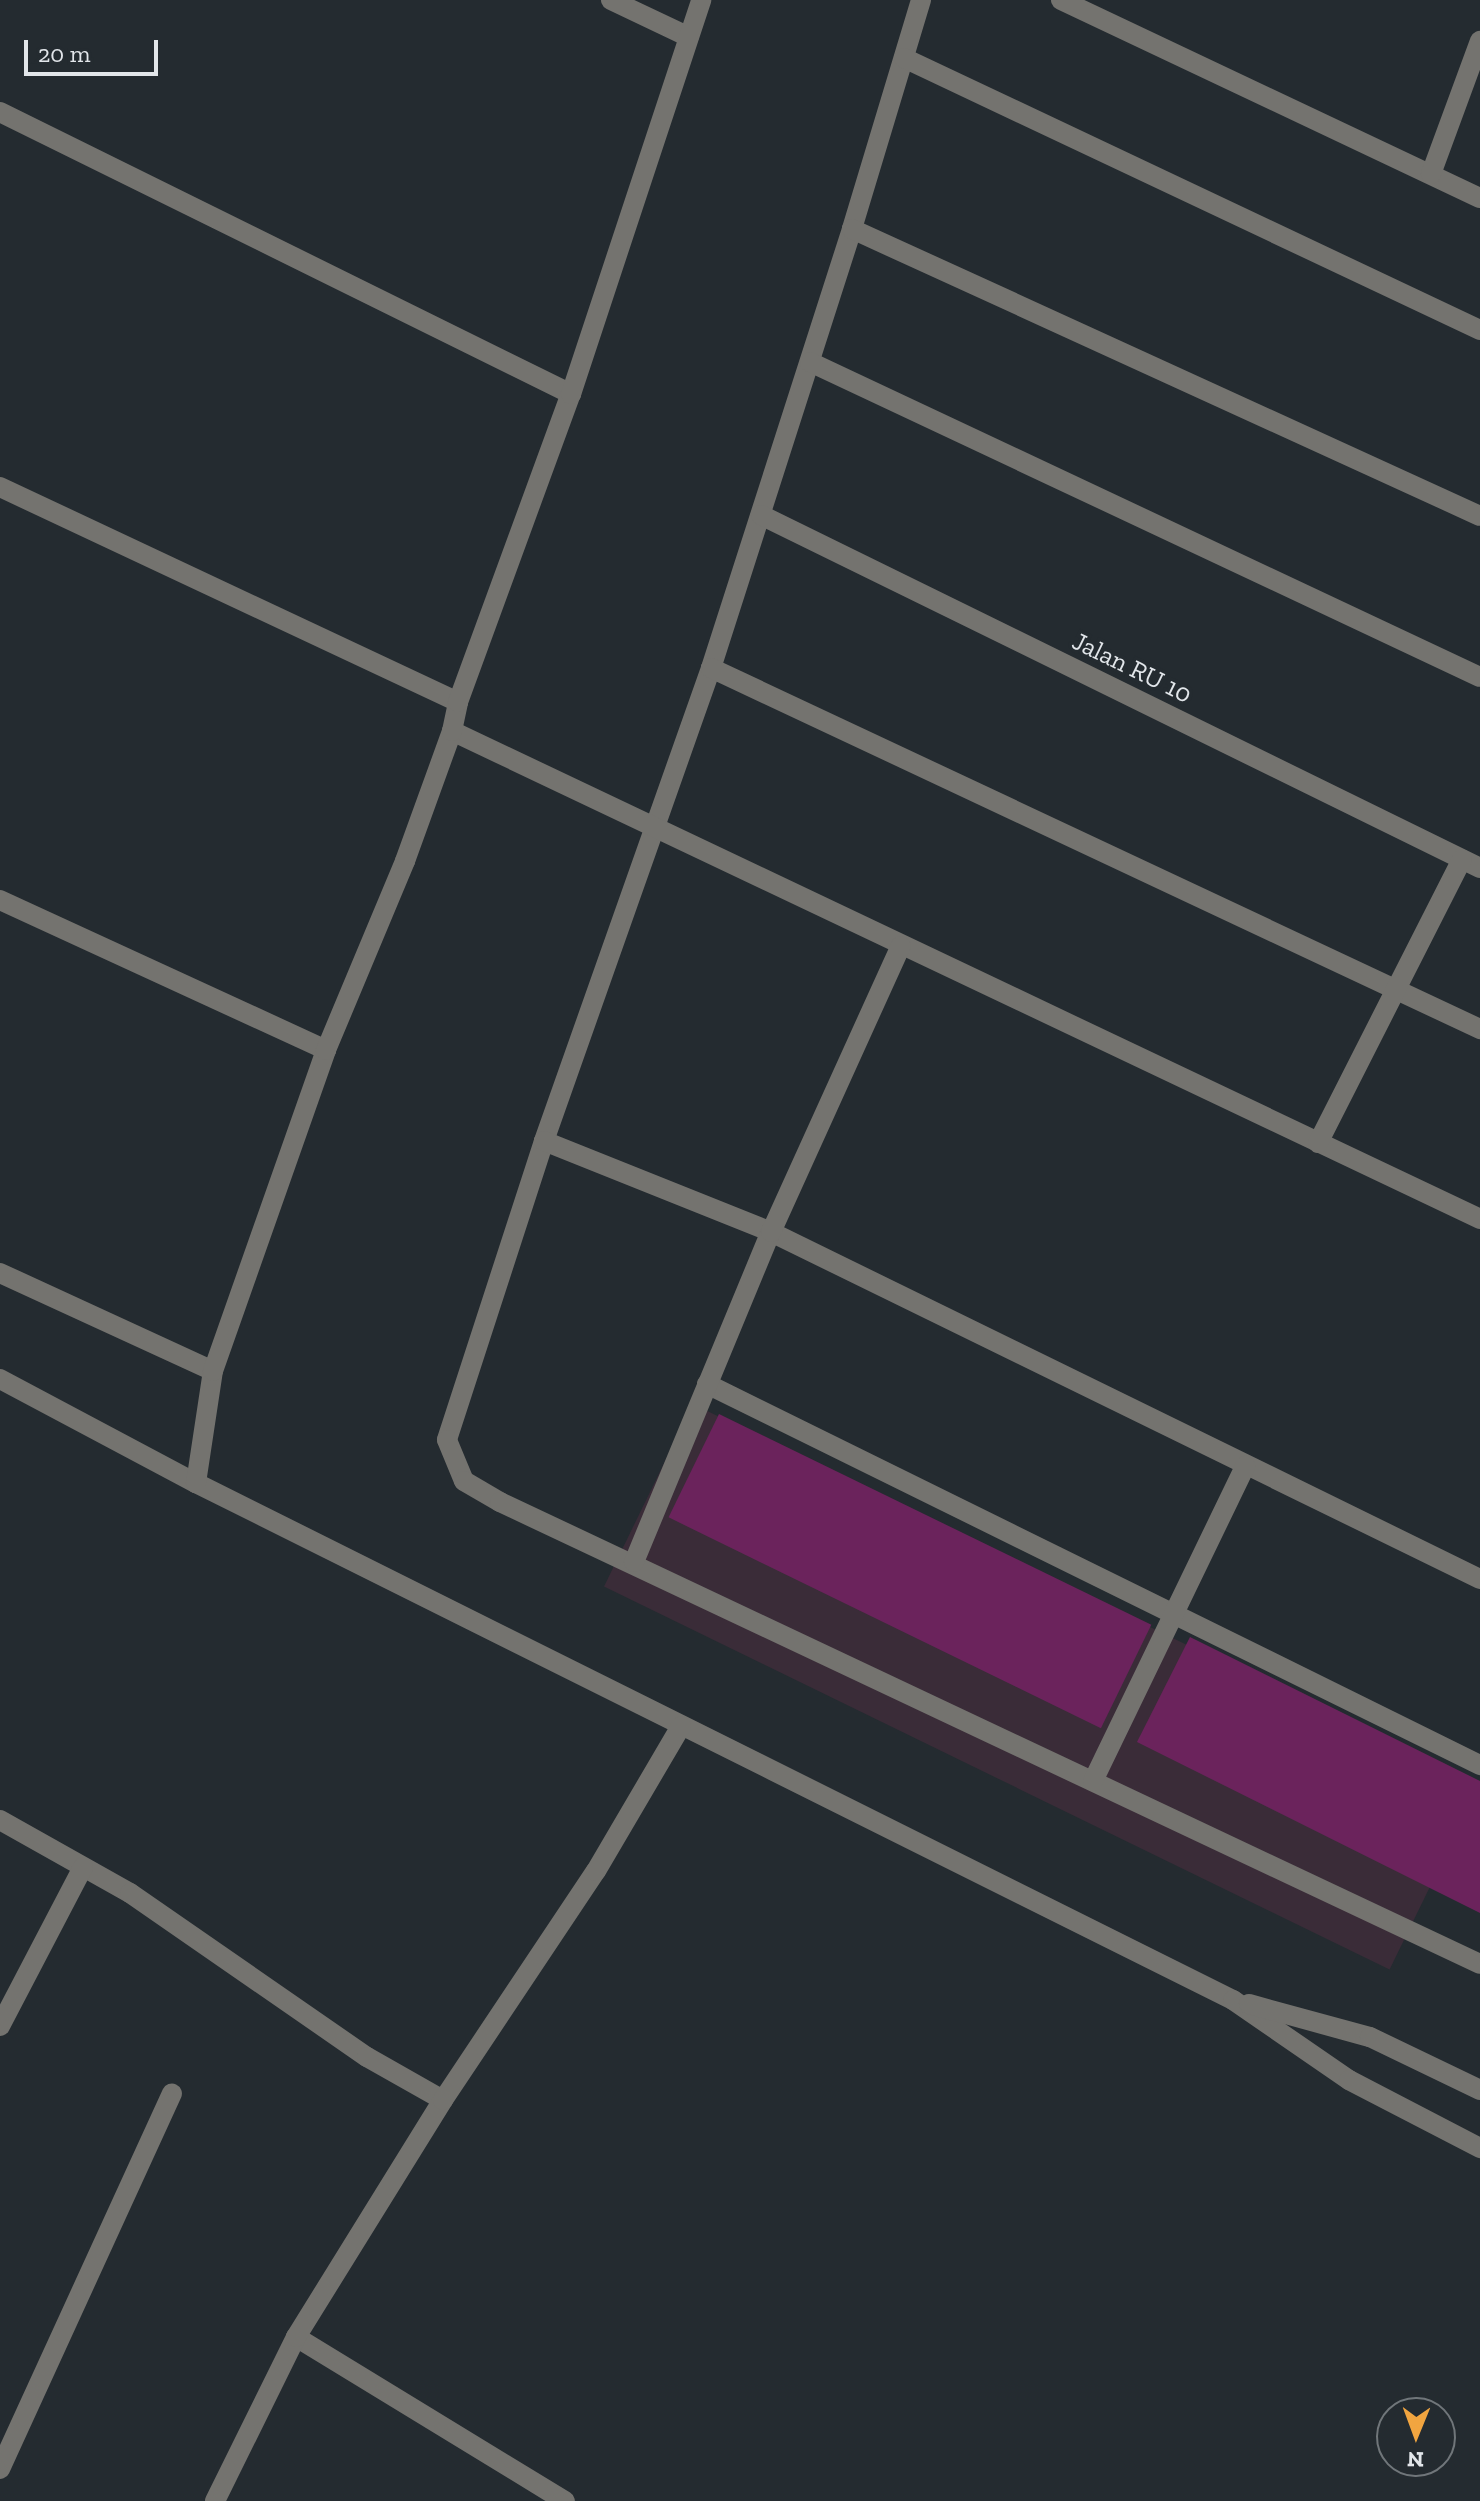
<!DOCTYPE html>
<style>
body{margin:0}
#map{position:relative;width:1480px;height:2501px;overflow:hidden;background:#242b30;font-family:"Zilla Slab",serif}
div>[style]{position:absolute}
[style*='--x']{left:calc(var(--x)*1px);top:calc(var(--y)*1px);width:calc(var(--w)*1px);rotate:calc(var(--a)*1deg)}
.commercial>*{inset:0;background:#3a2c38;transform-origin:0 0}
.building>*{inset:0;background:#6b235c;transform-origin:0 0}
.minor>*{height:20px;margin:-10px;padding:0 10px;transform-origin:10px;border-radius:10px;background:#74736f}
span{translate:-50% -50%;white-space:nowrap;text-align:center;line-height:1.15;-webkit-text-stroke:7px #242b30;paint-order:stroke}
.street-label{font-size:26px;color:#e2e6ea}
.north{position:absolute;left:1376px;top:2397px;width:80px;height:80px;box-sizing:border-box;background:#242b30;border:2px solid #70767a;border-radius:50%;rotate:181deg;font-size:22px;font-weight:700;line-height:32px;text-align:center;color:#e2e6ea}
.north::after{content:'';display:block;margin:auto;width:28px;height:36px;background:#f1a540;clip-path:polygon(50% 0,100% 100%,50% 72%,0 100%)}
.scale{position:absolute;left:24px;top:40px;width:134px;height:36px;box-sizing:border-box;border:4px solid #e2e6ea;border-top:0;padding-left:10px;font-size:24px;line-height:28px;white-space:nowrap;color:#e2e6ea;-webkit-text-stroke:6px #242b30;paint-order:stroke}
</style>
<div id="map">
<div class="commercial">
<div style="left:693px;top:1404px;width:874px;height:203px;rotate:26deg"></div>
</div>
<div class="building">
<div style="left:719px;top:1414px;width:481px;height:115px;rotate:26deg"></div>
<div style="clip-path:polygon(1190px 1637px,1480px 1781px,1480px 1913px,1137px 1742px)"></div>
</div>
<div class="minor">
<div style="--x:611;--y:0;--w:86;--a:25.4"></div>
<div style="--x:921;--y:0;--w:239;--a:106.8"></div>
<div style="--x:852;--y:229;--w:461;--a:107.8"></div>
<div style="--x:711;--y:668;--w:502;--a:109.45"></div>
<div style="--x:544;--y:1141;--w:314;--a:108"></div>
<div style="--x:447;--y:1440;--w:44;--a:67.5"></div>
<div style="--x:464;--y:1481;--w:42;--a:30.3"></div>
<div style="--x:500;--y:1502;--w:1083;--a:25.24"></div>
<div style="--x:1061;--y:0;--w:463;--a:25.3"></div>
<div style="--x:904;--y:58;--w:637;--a:25.28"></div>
<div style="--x:0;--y:112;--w:637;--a:26.28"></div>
<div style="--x:1431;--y:174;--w:142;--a:-69.8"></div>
<div style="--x:852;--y:229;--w:690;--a:24.56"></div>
<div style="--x:810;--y:362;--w:740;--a:25.18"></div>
<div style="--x:0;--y:487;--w:506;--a:25.15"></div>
<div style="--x:761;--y:515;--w:801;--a:26.15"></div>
<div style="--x:711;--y:668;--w:850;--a:25.15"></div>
<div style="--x:452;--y:731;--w:1138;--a:25.39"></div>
<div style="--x:0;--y:900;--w:359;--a:24.7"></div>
<div style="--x:544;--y:1141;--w:245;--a:21.8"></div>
<div style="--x:771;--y:1232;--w:789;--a:26.08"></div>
<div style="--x:1318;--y:1143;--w:318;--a:-63.1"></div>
<div style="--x:0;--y:1273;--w:234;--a:24.7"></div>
<div style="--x:0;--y:1379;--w:222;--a:28"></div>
<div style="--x:196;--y:1483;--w:1159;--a:26.5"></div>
<div style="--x:1233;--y:2000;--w:141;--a:34.6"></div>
<div style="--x:1349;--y:2080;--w:148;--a:27.4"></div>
<div style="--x:707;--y:1384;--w:862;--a:26.24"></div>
<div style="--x:196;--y:1483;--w:113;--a:-81.4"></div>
<div style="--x:213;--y:1371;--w:340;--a:-70.6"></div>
<div style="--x:326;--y:1050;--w:205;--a:-67.3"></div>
<div style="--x:405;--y:861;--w:138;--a:-70.1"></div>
<div style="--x:452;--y:731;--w:30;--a:-78"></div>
<div style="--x:458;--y:702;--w:328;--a:-69.9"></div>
<div style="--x:571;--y:394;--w:415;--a:-71.7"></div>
<div style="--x:634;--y:1562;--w:357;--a:-67.5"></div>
<div style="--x:771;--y:1232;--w:314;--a:-65.6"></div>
<div style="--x:1093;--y:1781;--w:350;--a:-64.2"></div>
<div style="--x:0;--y:1820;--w:149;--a:29.3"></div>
<div style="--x:130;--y:1893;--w:288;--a:34.7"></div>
<div style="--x:367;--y:2057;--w:87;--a:29.5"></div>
<div style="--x:1249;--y:2004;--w:125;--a:15.3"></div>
<div style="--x:1370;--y:2037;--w:122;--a:25.7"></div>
<div style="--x:0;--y:2026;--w:179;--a:-62.4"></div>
<div style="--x:296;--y:2337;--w:315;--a:31.4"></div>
<div style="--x:0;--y:2469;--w:413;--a:-65.4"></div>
<div style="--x:215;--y:2501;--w:183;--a:-63.7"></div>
<div style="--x:296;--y:2337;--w:279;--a:-58.2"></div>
<div style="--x:443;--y:2100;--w:275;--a:-56.3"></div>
<div style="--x:596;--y:1871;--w:168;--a:-59.6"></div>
</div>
<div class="street-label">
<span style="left:1132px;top:668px;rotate:26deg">Jalan RU 10</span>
</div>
<div class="north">N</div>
<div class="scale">20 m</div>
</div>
